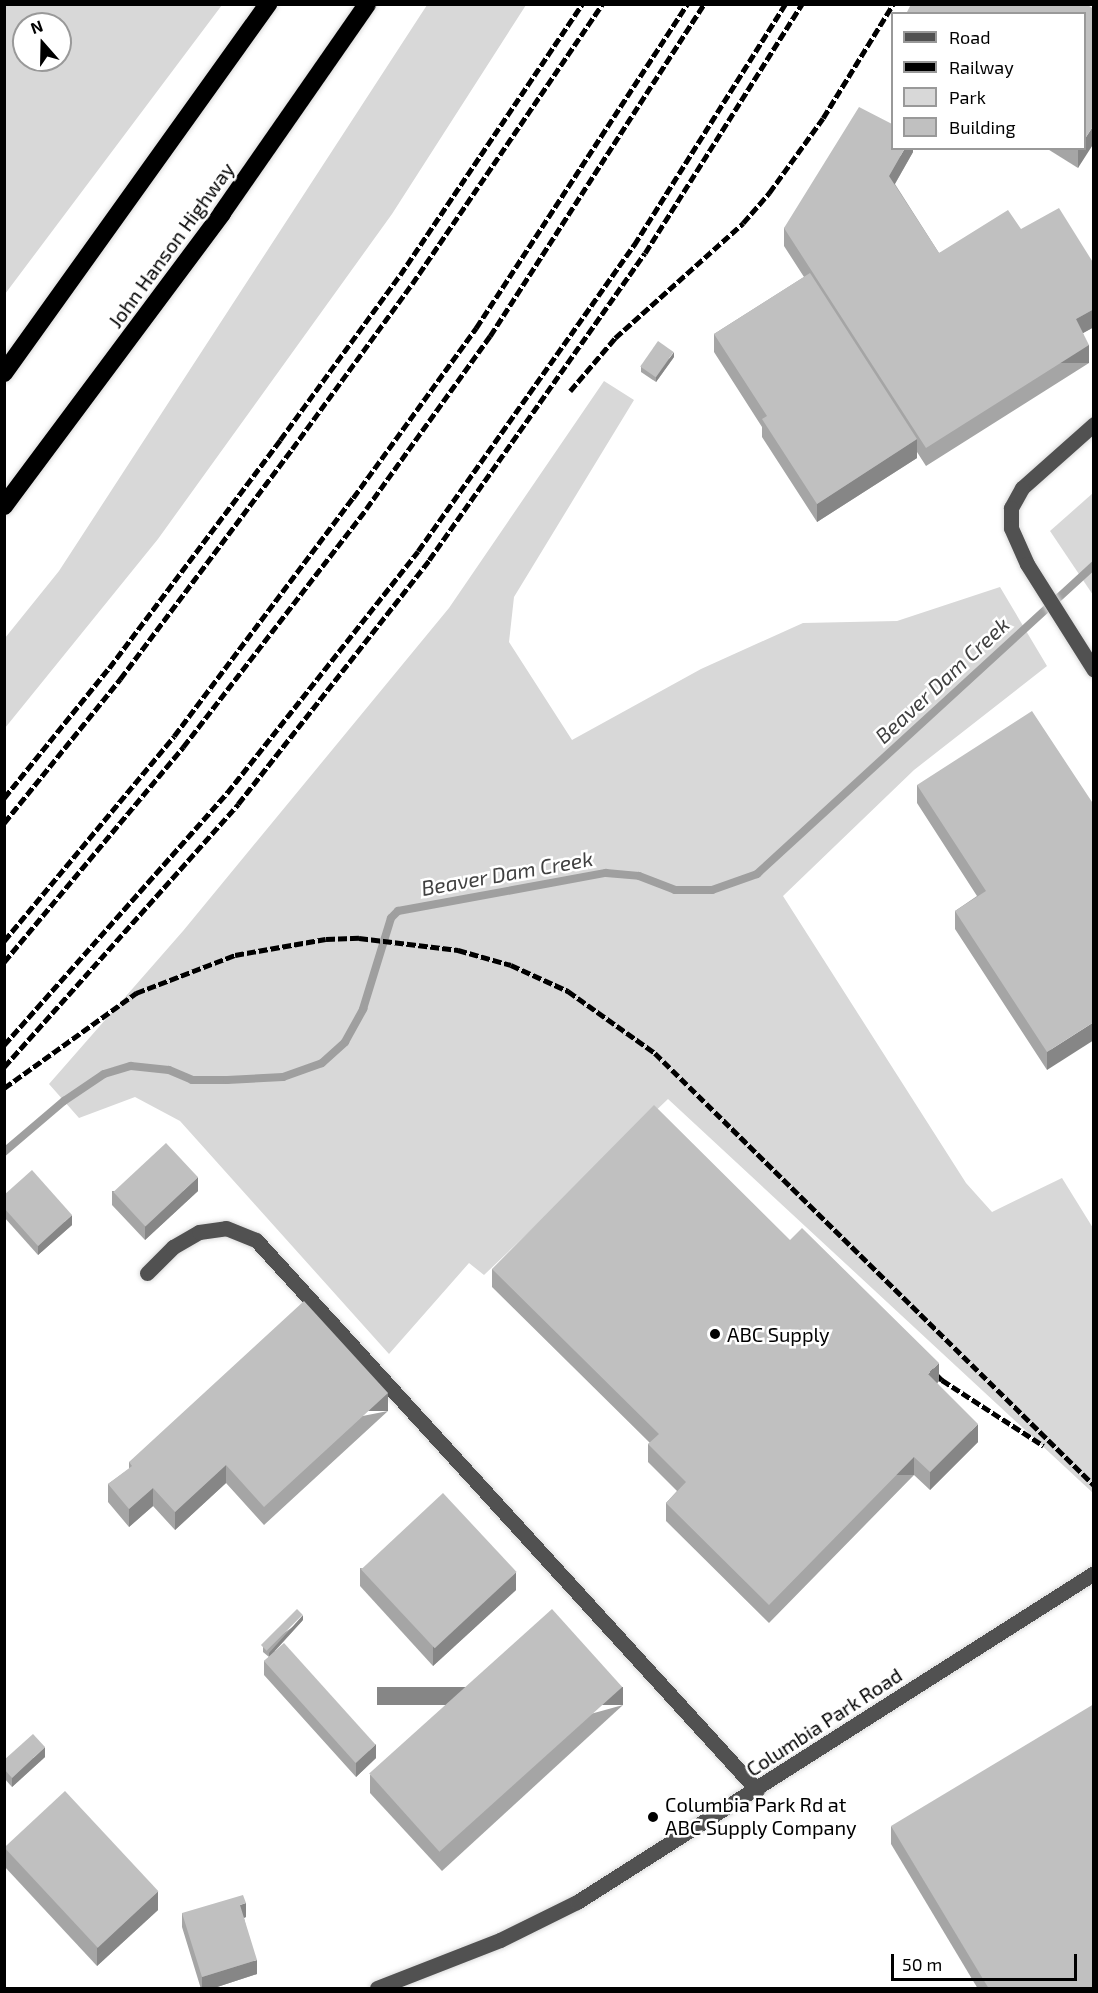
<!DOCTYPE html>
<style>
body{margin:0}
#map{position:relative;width:1098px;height:1993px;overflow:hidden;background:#fff;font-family:"Exo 2",sans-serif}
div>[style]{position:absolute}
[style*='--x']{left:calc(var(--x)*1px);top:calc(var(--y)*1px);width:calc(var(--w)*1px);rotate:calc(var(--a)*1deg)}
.green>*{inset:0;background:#d8d8d8}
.stream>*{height:8px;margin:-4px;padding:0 4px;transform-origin:4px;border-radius:4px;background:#9f9f9f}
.roads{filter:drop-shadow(0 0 2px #dbdbdb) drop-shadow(0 0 2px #dbdbdb)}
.minor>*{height:15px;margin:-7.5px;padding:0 7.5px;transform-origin:7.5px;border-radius:7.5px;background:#515151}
.highway>*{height:18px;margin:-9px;padding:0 9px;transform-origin:9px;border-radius:9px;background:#000}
.rail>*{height:4.5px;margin-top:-2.25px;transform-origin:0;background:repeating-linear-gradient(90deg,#000 0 9px,transparent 0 12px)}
.wall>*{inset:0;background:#a5a5a5}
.shaded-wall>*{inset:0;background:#868686;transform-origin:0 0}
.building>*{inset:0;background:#c0c0c0;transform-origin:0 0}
.dots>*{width:16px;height:16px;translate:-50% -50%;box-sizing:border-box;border:3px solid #fff;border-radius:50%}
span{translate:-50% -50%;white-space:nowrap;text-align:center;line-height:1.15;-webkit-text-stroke:5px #fff;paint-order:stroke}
.street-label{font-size:20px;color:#000}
.poi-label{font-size:20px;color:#000}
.left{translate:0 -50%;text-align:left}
.water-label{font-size:21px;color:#404040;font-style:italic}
.frame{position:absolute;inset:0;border:6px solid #000;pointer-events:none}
.legend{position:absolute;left:891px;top:12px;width:195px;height:138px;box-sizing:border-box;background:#fff;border:2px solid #999;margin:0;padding:8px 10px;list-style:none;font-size:18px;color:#000}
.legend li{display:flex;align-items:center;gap:12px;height:30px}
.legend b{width:30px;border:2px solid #999}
.north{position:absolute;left:12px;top:12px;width:60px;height:60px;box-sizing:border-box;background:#fff;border:2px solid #999;border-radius:50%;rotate:340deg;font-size:16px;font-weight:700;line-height:24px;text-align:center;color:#000}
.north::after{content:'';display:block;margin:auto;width:21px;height:27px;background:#000;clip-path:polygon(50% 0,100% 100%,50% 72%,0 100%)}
.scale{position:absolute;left:891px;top:1954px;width:186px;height:27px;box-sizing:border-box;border:3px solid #000;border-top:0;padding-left:8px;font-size:18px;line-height:21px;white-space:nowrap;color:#000;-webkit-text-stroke:4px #fff;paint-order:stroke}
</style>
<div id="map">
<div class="green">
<div style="clip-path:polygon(evenodd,5px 4px,222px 5px,5px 294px,4px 5px,5px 4px,24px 24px,60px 24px,60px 60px,24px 60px,24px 24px)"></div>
<div style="clip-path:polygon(427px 5px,526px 5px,392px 214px,158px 539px,5px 728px,5px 638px,59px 571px)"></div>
<div style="clip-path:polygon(604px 381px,634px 400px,514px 597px,509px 642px,572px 740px,701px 669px,803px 623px,897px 621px,1000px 587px,1047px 666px,914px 770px,783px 896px,966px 1183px,992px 1212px,1062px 1178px,1093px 1228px,1093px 1493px,668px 1099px,484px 1275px,469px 1263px,389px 1354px,180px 1121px,135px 1097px,79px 1118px,49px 1084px,183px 931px,449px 608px)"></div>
<div style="clip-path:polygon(1093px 493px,1093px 595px,1050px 531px)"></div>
</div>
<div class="stream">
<div style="--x:4;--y:1152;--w:79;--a:-40.4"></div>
<div style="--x:64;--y:1101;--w:48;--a:-34"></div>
<div style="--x:104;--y:1074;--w:28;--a:-17"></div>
<div style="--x:131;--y:1066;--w:38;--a:6"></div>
<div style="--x:169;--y:1070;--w:25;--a:23"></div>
<div style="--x:192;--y:1080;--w:35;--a:0"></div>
<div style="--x:227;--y:1080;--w:56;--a:-3.1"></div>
<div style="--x:283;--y:1077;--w:41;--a:-19.7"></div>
<div style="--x:322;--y:1063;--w:31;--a:-42"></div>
<div style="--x:345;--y:1042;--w:38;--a:-61"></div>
<div style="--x:363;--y:1009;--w:95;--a:-72.9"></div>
<div style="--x:391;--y:918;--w:10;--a:-45"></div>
<div style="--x:398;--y:911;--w:211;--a:-10.4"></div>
<div style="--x:606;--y:873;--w:33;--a:5"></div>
<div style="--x:639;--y:876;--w:39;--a:21"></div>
<div style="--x:675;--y:890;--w:37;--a:0"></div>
<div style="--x:712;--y:890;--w:48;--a:-19.6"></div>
<div style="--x:757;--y:874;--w:457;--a:-42.5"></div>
</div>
<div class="roads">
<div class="minor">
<div style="--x:1094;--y:424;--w:96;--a:138.4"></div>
<div style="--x:1022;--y:488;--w:23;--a:119"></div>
<div style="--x:1011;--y:508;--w:20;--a:90"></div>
<div style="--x:1011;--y:528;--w:39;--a:66"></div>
<div style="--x:1027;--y:564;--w:125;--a:57.7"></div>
<div style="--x:147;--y:1273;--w:37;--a:-45"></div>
<div style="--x:173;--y:1247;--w:30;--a:-30"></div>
<div style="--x:199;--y:1232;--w:27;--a:-8"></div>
<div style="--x:226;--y:1228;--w:32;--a:22"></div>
<div style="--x:256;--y:1240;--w:744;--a:47.67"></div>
<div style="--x:377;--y:1988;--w:132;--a:-21.3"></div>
<div style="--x:500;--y:1940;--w:86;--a:-26.3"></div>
<div style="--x:577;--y:1902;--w:613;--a:-32.47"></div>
</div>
<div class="highway">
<div style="--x:4;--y:373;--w:454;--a:-54.4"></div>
<div style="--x:4;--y:506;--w:365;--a:-53.3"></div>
<div style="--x:222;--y:213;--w:254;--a:-55.2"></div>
</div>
</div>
<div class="rail">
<div style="--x:570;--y:391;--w:70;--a:-49.7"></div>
<div style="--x:615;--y:338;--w:172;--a:-41.9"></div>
<div style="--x:743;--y:223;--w:40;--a:-49"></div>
<div style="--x:769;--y:193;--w:92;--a:-54.2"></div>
<div style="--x:823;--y:118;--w:134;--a:-58.4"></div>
<div style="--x:4;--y:798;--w:167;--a:-51.1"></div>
<div style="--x:109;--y:668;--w:285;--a:-53.1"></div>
<div style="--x:280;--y:440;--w:204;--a:-54"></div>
<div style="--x:400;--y:275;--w:326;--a:-56.1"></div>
<div style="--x:4;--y:823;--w:185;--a:-51.1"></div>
<div style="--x:120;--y:679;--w:287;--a:-53.2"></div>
<div style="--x:292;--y:449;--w:204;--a:-54"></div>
<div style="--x:412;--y:284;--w:338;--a:-55.8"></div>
<div style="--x:4;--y:941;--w:266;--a:-50.3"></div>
<div style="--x:174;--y:736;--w:298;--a:-53.1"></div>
<div style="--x:353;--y:498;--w:210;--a:-54.1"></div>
<div style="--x:476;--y:328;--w:387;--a:-56.9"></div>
<div style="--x:4;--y:962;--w:280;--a:-50.2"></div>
<div style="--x:183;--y:747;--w:300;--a:-52.4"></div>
<div style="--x:366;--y:509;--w:213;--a:-54.4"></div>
<div style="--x:490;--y:336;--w:395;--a:-57.2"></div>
<div style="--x:4;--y:1045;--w:337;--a:-48.5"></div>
<div style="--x:227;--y:793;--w:308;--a:-51.7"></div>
<div style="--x:418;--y:551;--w:375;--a:-54.8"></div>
<div style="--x:634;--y:245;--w:284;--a:-57.9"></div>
<div style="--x:4;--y:1067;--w:352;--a:-48.3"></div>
<div style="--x:238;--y:804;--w:310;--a:-51.9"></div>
<div style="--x:429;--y:560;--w:375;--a:-54.9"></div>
<div style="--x:645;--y:253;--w:294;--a:-57.8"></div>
<div style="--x:4;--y:1088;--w:163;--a:-35.7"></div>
<div style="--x:136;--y:993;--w:106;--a:-21"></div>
<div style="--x:235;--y:955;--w:92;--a:-10"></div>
<div style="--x:326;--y:939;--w:33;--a:-2"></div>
<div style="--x:359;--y:938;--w:100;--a:6.9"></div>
<div style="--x:458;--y:950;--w:55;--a:15.8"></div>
<div style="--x:511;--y:965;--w:63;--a:24.5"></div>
<div style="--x:568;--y:991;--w:107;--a:35.5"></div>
<div style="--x:655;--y:1053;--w:616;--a:44.54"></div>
<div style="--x:928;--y:1366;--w:20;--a:45"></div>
<div style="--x:942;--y:1380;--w:121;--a:32.9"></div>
</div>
<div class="wall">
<div style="clip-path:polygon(913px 148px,913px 152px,895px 184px,939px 253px,1021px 229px,1094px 264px,1094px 327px,1083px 333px,1089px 363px,926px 466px,917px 452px,917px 458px,817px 522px,762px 437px,762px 427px,714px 352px,714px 334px,804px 277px,784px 246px,784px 228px)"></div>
<div style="clip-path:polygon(1046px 148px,1084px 148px,1078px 168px)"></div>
<div style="clip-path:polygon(674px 357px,656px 382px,641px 372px,641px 367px)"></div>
<div style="clip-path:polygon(917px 785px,1094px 805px,1047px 1070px,955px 929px,955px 911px,977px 896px,917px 803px)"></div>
<div style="clip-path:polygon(112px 1191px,198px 1191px,145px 1240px,112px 1205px)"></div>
<div style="clip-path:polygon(4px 1195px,72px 1225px,38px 1255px,4px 1217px)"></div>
<div style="clip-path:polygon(492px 1269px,939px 1381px,937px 1383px,978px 1442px,930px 1490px,914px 1475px,769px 1623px,666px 1521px,666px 1503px,677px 1491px,648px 1462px,648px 1444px,650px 1443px,492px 1287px)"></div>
<div style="clip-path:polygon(388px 1411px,264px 1525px,226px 1483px,175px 1530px,153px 1506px,129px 1527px,108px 1502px,108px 1484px,129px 1469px,129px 1462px)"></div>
<div style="clip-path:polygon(360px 1568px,516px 1590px,433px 1666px,360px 1586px)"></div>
<div style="clip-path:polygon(303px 1620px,275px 1651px,376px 1758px,356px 1777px,264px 1675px,264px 1661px,269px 1657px,263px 1652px,263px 1647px)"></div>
<div style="clip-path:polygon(623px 1705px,442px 1871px,370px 1793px,370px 1775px)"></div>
<div style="clip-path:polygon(45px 1757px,12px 1787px,4px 1778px,4px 1760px)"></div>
<div style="clip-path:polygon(891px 1826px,1094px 1989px,978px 1989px,891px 1844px)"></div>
<div style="clip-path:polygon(4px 1847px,158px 1910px,97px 1966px,4px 1866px)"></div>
<div style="clip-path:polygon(182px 1913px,246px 1917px,244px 1918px,257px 1974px,211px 1989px,201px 1989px,182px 1927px)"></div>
</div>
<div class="shaded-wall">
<div style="clip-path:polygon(1094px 125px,1094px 143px,1078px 168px,1078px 150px,1079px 148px,1084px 148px,1084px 140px)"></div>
<div style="clip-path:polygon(905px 148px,913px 148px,913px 152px,889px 194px,889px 176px)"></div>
<div style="clip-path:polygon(1094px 309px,1094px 327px,1076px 337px,1076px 319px)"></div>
<div style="left:1089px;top:345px;width:18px;height:193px;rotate:90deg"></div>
<div style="clip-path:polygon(674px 352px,674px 357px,656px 382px,656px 377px)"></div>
<div style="clip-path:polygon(917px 439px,917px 458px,817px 522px,817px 504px)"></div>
<div style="clip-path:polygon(1094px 1022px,1094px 1040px,1047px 1070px,1047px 1052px)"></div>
<div style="clip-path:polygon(198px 1177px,198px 1191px,145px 1240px,145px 1226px)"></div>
<div style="clip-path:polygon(72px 1215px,72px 1225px,38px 1255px,38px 1246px)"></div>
<div style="clip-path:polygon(939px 1363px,939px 1381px,928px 1393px,928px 1374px)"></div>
<div style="left:388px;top:1393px;width:18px;height:168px;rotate:90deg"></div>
<div style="clip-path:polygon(978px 1424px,978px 1442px,930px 1490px,930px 1472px)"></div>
<div style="left:914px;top:1457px;width:18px;height:207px;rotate:90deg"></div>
<div style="clip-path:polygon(226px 1465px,226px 1483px,175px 1530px,175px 1512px)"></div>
<div style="clip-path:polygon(153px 1488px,153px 1506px,129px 1527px,129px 1509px)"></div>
<div style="clip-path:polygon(516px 1572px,516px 1590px,433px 1666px,433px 1647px)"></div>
<div style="clip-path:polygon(303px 1615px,303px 1620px,269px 1657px,269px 1653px)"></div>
<div style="left:623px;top:1687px;width:18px;height:246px;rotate:90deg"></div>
<div style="clip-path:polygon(376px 1744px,376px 1758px,356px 1777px,356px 1763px)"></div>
<div style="clip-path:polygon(45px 1747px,45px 1757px,12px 1787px,12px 1778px)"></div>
<div style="clip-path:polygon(158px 1891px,158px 1910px,97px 1966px,97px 1948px)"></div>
<div style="clip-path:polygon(246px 1903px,246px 1917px,240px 1919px,240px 1905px)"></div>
<div style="clip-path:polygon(257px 1960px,257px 1974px,211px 1989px,202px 1989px,202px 1977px)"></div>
</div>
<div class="building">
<div style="clip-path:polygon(911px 4px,1086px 4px,1094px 9px,1094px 125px,1084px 140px,1084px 14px,906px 14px)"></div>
<div style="clip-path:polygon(859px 107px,892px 124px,892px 148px,905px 148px,889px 176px,939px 253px,1008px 210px,1021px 229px,1059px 208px,1094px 264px,1094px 309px,1076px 319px,1089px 345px,926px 448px,784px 228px)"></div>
<div style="clip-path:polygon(810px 273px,917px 439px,817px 504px,762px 419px,767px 416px,714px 334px)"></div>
<div style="left:658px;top:341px;width:19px;height:31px;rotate:35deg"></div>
<div style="clip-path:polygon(1032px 711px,1094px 805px,1094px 1022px,1047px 1052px,955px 911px,986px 891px,917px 785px)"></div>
<div style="clip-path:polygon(654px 1105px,790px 1240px,802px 1228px,939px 1363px,928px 1374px,978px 1424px,930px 1472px,914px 1457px,769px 1605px,666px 1503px,686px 1482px,648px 1444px,659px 1434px,492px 1269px)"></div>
<div style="left:166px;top:1143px;width:47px;height:72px;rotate:47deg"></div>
<div style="clip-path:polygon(32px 1170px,72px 1215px,38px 1246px,4px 1208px,4px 1195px)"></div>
<div style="clip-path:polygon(304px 1301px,388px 1393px,264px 1507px,226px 1465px,175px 1512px,153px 1488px,129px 1509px,108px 1484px,132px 1466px,129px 1462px)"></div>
<div style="left:443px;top:1493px;width:108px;height:112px;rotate:47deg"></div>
<div style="left:297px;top:1609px;width:8px;height:51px;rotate:45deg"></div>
<div style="left:552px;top:1609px;width:105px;height:246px;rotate:48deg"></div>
<div style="left:284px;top:1643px;width:137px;height:27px;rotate:48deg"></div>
<div style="clip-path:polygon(1094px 1704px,1094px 1989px,989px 1989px,891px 1826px)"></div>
<div style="clip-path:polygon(33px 1734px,45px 1747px,12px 1778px,4px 1769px,4px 1760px)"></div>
<div style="left:65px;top:1791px;width:137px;height:83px;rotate:47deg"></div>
<div style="clip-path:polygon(243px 1895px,246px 1903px,240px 1905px,257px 1960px,202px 1977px,182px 1913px)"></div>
</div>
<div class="dots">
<div style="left:715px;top:1334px;background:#000"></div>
<div style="left:653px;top:1817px;background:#000"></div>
</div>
<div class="street-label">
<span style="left:171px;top:245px;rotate:-54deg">John Hanson Highway</span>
<span style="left:824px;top:1722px;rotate:-33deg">Columbia Park Road</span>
</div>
<div class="poi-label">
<span class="left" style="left:727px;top:1334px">ABC Supply</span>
<span class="left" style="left:665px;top:1816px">Columbia Park Rd at<br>ABC Supply Company</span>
</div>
<div class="water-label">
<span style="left:942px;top:680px;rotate:-43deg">Beaver Dam Creek</span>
<span style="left:507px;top:873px;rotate:-10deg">Beaver Dam Creek</span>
</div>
<div class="frame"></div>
<ul class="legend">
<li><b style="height:8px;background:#515151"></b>Road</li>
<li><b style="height:8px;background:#000"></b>Railway</li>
<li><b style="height:16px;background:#d8d8d8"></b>Park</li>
<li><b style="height:16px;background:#c0c0c0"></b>Building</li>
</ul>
<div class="north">N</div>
<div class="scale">50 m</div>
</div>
